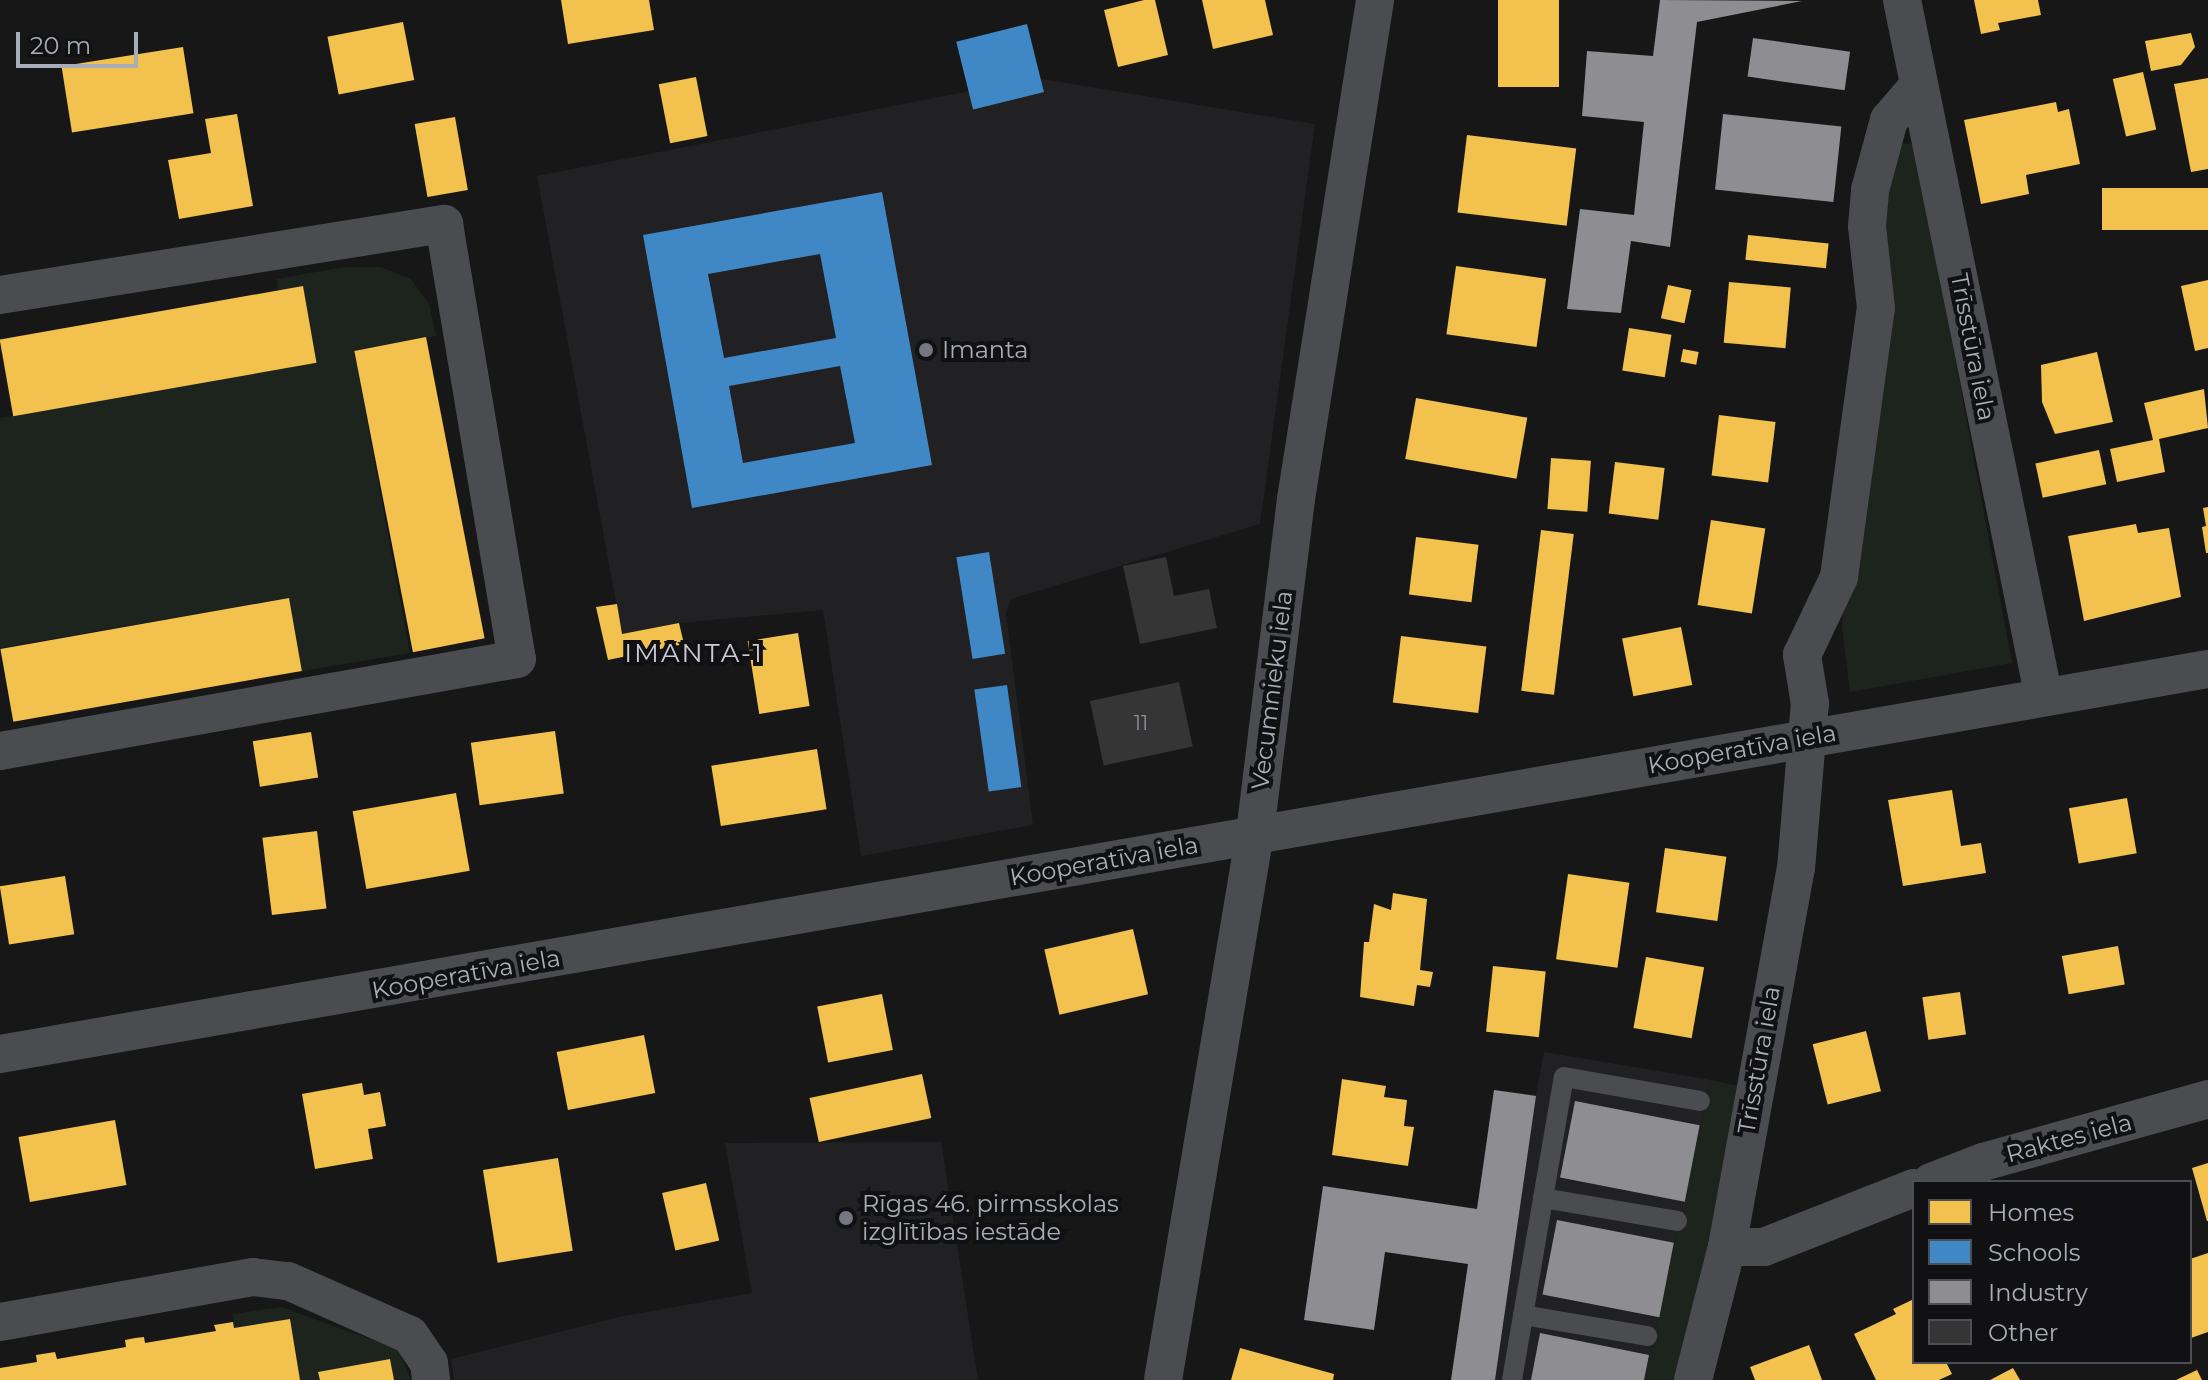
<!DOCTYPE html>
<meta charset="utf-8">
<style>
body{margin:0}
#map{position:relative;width:2208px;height:1380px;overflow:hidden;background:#171717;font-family:Montserrat,sans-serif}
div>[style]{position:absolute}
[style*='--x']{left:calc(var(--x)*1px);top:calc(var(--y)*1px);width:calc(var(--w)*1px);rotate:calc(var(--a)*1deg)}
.built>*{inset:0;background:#212123}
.green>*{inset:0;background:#1d241e}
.homes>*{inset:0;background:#f2c14e;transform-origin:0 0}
.schools>*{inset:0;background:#3f88c5;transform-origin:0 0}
.industry>*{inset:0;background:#8d8d92;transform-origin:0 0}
.building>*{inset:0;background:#353536;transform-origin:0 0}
.lane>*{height:20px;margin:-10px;padding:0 10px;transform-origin:10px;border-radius:10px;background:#4b4c50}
.street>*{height:38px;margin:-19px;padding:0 19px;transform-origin:19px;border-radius:19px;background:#4b4c50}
.dots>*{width:22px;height:22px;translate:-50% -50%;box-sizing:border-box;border:4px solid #111113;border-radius:50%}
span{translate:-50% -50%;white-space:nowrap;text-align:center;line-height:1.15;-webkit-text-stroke:8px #111113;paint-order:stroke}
.number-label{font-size:20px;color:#8b8f98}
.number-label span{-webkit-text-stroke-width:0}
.street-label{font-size:24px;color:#a8adb8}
.poi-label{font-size:24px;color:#a8adb8}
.left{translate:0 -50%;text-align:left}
.neighbourhood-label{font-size:26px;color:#c9ccd4;letter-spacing:2px}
.legend{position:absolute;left:1912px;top:1180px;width:280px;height:184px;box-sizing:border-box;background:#111113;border:2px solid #4d4f55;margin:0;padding:10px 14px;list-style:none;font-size:24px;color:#a8adb8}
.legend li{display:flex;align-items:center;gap:16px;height:40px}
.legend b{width:40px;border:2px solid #4d4f55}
.scale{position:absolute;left:16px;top:32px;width:122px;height:36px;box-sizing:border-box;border:4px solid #a8adb8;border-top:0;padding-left:10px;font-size:24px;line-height:28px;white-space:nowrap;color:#a8adb8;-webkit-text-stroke:6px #111113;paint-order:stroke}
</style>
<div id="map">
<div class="built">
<div style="clip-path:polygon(1036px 78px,1315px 124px,1260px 524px,1011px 599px,1006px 613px,1033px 825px,861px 856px,823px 610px,679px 623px,622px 634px,537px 176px)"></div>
<div style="clip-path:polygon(1544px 1052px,1711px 1080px,1644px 1380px,1451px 1380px,1494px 1090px,1536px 1095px)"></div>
<div style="clip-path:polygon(941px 1142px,978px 1380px,454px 1380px,451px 1359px,619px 1317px,752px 1293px,725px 1143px)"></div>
</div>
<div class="green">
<div style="clip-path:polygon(1892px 143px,1915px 144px,2012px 663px,1850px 692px,1842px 627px)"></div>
<div style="clip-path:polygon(344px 267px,380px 267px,411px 279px,429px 304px,436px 336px,354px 351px,410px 653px,302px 671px,288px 598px,0 648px,0 418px,317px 362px,303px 287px,278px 291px,277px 279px)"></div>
<div style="clip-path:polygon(1711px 1080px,1744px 1087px,1680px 1368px,1673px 1380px,1644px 1380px)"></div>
<div style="clip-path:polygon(281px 1307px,398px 1349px,411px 1380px,394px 1380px,390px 1359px,319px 1372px,320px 1380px,300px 1380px,290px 1319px,234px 1328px,233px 1314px)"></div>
</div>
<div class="homes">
<div style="clip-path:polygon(561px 0,649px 0,654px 30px,568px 44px)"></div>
<div style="clip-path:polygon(1144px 0,1155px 0,1168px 55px,1118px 67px,1104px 10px)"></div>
<div style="clip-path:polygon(1202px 0,1265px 0,1273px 35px,1213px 49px)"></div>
<div style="left:1498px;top:0;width:61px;height:87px"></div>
<div style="clip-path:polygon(1974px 0,2038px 0,2041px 15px,1998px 23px,2000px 30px,1981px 34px)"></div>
<div style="left:403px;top:22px;width:59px;height:77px;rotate:79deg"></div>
<div style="clip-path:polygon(2191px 33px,2195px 47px,2181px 65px,2151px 71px,2145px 41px)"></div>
<div style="left:183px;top:47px;width:67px;height:123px;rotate:81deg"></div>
<div style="left:2143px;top:72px;width:59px;height:31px;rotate:77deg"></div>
<div style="left:696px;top:77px;width:60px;height:38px;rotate:79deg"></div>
<div style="clip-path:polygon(2208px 78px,2208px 169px,2191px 172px,2174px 84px)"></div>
<div style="clip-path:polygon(2056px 102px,2058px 112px,2069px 109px,2080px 164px,2026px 175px,2029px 194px,1981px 204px,1964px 120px)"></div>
<div style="clip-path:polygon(237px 114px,253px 206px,179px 219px,168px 160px,211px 153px,205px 119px)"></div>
<div style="left:455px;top:117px;width:74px;height:41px;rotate:80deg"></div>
<div style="left:1467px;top:135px;width:110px;height:78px;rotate:7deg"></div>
<div style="left:2208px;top:188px;width:42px;height:106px;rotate:90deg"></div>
<div style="left:1748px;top:235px;width:81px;height:25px;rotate:6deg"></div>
<div style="left:1456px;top:266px;width:91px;height:69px;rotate:8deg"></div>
<div style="clip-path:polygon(2208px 280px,2208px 348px,2195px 351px,2181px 286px)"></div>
<div style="left:1729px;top:282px;width:62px;height:61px;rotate:5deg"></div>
<div style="left:1668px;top:285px;width:24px;height:34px;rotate:12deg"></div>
<div style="left:303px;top:286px;width:78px;height:308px;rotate:80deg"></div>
<div style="left:1629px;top:328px;width:43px;height:43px;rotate:9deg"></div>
<div style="left:426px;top:337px;width:307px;height:73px;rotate:79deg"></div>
<div style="left:1683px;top:349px;width:16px;height:13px;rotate:11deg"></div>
<div style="clip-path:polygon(2097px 352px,2113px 422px,2055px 434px,2042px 402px,2041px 365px)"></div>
<div style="clip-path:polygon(2204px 389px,2208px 428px,2159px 439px,2165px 472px,2117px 482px,2110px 449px,2153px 440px,2144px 403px)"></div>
<div style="left:1416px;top:398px;width:113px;height:62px;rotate:10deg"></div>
<div style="left:1719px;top:415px;width:57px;height:61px;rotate:7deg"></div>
<div style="left:2099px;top:450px;width:35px;height:65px;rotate:78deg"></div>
<div style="left:1551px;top:458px;width:40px;height:51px;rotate:4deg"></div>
<div style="left:1615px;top:462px;width:50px;height:52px;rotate:7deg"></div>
<div style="clip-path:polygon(2208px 507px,2208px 553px,2206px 553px,2202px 527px,2206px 526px,2203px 508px)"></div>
<div style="left:1711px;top:520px;width:55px;height:86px;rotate:9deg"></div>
<div style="clip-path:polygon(2136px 524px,2138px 533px,2169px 528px,2181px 597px,2084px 621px,2068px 536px)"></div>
<div style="left:1541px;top:530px;width:33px;height:162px;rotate:7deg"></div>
<div style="left:1416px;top:537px;width:63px;height:58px;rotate:7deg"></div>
<div style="left:289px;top:598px;width:74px;height:293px;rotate:80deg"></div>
<div style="clip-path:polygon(617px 604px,622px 634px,679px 623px,684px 644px,608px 660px,596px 607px)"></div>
<div style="left:1681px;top:627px;width:59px;height:60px;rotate:79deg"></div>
<div style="left:798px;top:633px;width:74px;height:51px;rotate:81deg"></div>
<div style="left:1401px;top:636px;width:86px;height:67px;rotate:7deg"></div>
<div style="left:555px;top:731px;width:63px;height:85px;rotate:82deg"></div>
<div style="left:311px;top:732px;width:46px;height:59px;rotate:81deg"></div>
<div style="left:817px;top:749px;width:61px;height:107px;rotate:81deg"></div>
<div style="clip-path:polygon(1952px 790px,1961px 846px,1981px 843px,1986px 873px,1903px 886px,1888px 800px)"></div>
<div style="left:456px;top:793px;width:79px;height:105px;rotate:80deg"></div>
<div style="left:2127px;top:798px;width:56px;height:59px;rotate:80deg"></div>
<div style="left:317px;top:831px;width:78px;height:55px;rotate:83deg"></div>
<div style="left:1665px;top:848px;width:62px;height:65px;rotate:8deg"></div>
<div style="left:1568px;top:874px;width:62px;height:86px;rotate:8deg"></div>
<div style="left:65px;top:876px;width:59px;height:66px;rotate:81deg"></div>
<div style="clip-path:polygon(1393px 893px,1427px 899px,1420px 970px,1433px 972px,1430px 987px,1417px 985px,1414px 1006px,1360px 997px,1364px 942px,1369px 942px,1374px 904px,1391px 910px)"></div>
<div style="left:1133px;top:929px;width:67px;height:91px;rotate:77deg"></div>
<div style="left:2118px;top:946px;width:39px;height:57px;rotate:80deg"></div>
<div style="left:1646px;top:957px;width:59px;height:72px;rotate:10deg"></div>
<div style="left:1493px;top:966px;width:53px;height:66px;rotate:6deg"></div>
<div style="left:1960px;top:992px;width:43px;height:38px;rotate:82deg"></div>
<div style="left:882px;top:994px;width:57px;height:66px;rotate:79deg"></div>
<div style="left:1866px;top:1031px;width:62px;height:55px;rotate:76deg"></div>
<div style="left:644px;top:1035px;width:59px;height:89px;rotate:79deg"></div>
<div style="left:922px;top:1074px;width:45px;height:115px;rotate:78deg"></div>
<div style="clip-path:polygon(1342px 1079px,1386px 1086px,1384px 1097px,1407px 1100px,1404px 1126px,1414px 1127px,1408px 1166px,1332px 1155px)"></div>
<div style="clip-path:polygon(362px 1083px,364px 1095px,380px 1092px,386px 1126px,368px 1129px,373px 1159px,315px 1169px,302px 1094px)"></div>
<div style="left:115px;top:1120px;width:66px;height:98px;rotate:80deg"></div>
<div style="left:558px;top:1158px;width:94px;height:76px;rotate:81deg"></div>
<div style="clip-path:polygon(2208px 1163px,2208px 1221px,2207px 1221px,2192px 1168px)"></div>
<div style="left:706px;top:1183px;width:59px;height:45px;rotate:77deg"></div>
<div style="clip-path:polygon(2208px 1253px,2208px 1332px,2191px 1338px,2190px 1259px)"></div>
<div style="clip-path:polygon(1914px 1299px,1914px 1362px,1946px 1362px,1952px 1374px,1939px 1380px,1876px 1380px,1854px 1334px,1896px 1314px,1893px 1309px)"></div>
<div style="clip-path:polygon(290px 1319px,300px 1380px,0 1380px,0 1368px,37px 1362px,36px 1355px,55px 1352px,57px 1359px,126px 1347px,125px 1340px,135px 1338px,144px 1337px,145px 1343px,216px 1331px,214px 1325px,233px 1322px,234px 1328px)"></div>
<div style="clip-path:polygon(1809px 1345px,1822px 1380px,1755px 1380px,1750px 1367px)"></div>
<div style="clip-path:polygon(1240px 1348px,1334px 1374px,1333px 1380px,1231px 1380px)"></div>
<div style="clip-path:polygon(390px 1359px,394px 1380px,320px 1380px,318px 1372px)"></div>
<div style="clip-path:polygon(2013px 1368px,2020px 1380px,1990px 1380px)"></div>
<div style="clip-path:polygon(2197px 1370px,2202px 1380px,2176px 1380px)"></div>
</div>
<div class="schools">
<div style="left:1027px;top:24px;width:70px;height:73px;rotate:76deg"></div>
<div style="clip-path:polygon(evenodd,882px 192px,932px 465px,692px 508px,643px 235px,882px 192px,820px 254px,836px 338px,724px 358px,708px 274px,820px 254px,882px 192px,840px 366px,855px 443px,743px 463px,729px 386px,840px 366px)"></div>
<div style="left:989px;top:552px;width:103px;height:33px;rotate:81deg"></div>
<div style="left:1007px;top:685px;width:103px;height:33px;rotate:82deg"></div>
</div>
<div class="industry">
<div style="clip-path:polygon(1660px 0,1802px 1px,1697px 22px,1670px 247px,1631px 241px,1621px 313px,1567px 309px,1580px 209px,1634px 215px,1644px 122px,1582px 116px,1587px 51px,1653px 56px)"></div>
<div style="left:1753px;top:38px;width:98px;height:39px;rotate:8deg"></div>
<div style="left:1723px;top:114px;width:119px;height:76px;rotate:6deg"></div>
<div style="clip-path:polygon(1494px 1090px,1536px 1096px,1495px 1380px,1451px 1380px,1468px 1264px,1385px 1252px,1374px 1330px,1304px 1320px,1323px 1186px,1477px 1209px)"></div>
<div style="left:1575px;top:1101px;width:127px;height:78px;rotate:11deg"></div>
<div style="left:1557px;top:1220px;width:119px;height:76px;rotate:11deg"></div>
<div style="clip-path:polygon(1540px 1333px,1649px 1355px,1644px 1380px,1531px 1380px)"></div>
</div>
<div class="building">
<div style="clip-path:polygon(1166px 557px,1174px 596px,1209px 589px,1217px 628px,1140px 644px,1123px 566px)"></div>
<div style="left:1179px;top:682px;width:66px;height:91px;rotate:78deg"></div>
</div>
<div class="lane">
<div style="--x:1543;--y:1198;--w:136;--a:9.7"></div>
<div style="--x:1523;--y:1315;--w:126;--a:9.6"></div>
<div style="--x:1512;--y:1380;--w:307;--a:-80.3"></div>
<div style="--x:1564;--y:1077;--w:138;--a:10"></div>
</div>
<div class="street">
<div style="--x:1902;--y:0;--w:707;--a:78.5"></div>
<div style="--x:0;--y:295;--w:450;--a:-9.1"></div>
<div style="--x:444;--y:224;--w:441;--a:80.5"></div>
<div style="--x:517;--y:659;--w:525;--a:169.91"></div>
<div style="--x:0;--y:1054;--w:2241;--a:-9.89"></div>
<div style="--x:1931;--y:1182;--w:56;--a:-21"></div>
<div style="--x:1983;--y:1162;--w:234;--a:-15.6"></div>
<div style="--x:1727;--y:1247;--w:37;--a:0"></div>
<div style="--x:1764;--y:1247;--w:161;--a:-21.5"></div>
<div style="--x:0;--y:1322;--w:257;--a:-10.1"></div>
<div style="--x:253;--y:1277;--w:35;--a:7"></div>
<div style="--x:288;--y:1281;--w:133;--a:23.9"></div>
<div style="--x:410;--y:1335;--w:34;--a:56"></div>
<div style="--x:429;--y:1363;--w:17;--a:83"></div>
<div style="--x:1163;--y:1380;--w:555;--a:-80.45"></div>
<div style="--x:1255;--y:833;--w:337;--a:-83"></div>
<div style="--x:1296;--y:499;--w:505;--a:-81"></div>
<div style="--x:1693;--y:1380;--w:137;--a:-75.7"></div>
<div style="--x:1727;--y:1247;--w:384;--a:-79.7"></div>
<div style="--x:1796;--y:869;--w:166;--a:-85.2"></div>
<div style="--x:1810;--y:704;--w:50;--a:-99.3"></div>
<div style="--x:1802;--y:655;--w:86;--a:-64.6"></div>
<div style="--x:1839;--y:577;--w:272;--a:-82.2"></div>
<div style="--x:1876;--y:308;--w:82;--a:-96.3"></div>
<div style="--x:1867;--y:226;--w:36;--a:-85"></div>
<div style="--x:1870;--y:190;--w:73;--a:-74.8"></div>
<div style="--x:1889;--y:120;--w:46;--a:-49.4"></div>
</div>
<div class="dots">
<div style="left:926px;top:350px;background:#757880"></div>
<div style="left:846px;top:1218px;background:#757880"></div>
</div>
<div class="number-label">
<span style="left:1141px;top:723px">11</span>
</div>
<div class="street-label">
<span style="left:1973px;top:347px;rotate:79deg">Trīsstūra iela</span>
<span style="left:1272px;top:690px;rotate:-83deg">Vecumnieku iela</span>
<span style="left:1742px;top:749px;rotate:-10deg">Kooperatīva iela</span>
<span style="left:1104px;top:861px;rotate:-10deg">Kooperatīva iela</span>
<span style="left:466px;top:974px;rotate:-10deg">Kooperatīva iela</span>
<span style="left:1759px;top:1060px;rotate:-80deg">Trīsstūra iela</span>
<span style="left:2069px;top:1138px;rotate:-15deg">Raktes iela</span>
</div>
<div class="poi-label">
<span class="left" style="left:942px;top:350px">Imanta</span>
<span class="left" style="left:862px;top:1218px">Rīgas 46. pirmsskolas<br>izglītības iestāde</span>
</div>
<div class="neighbourhood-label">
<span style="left:694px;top:654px">IMANTA-1</span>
</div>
<ul class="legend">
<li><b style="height:22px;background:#f2c14e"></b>Homes</li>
<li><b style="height:22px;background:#3f88c5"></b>Schools</li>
<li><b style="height:22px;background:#8d8d92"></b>Industry</li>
<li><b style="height:22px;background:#353536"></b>Other</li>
</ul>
<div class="scale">20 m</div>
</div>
